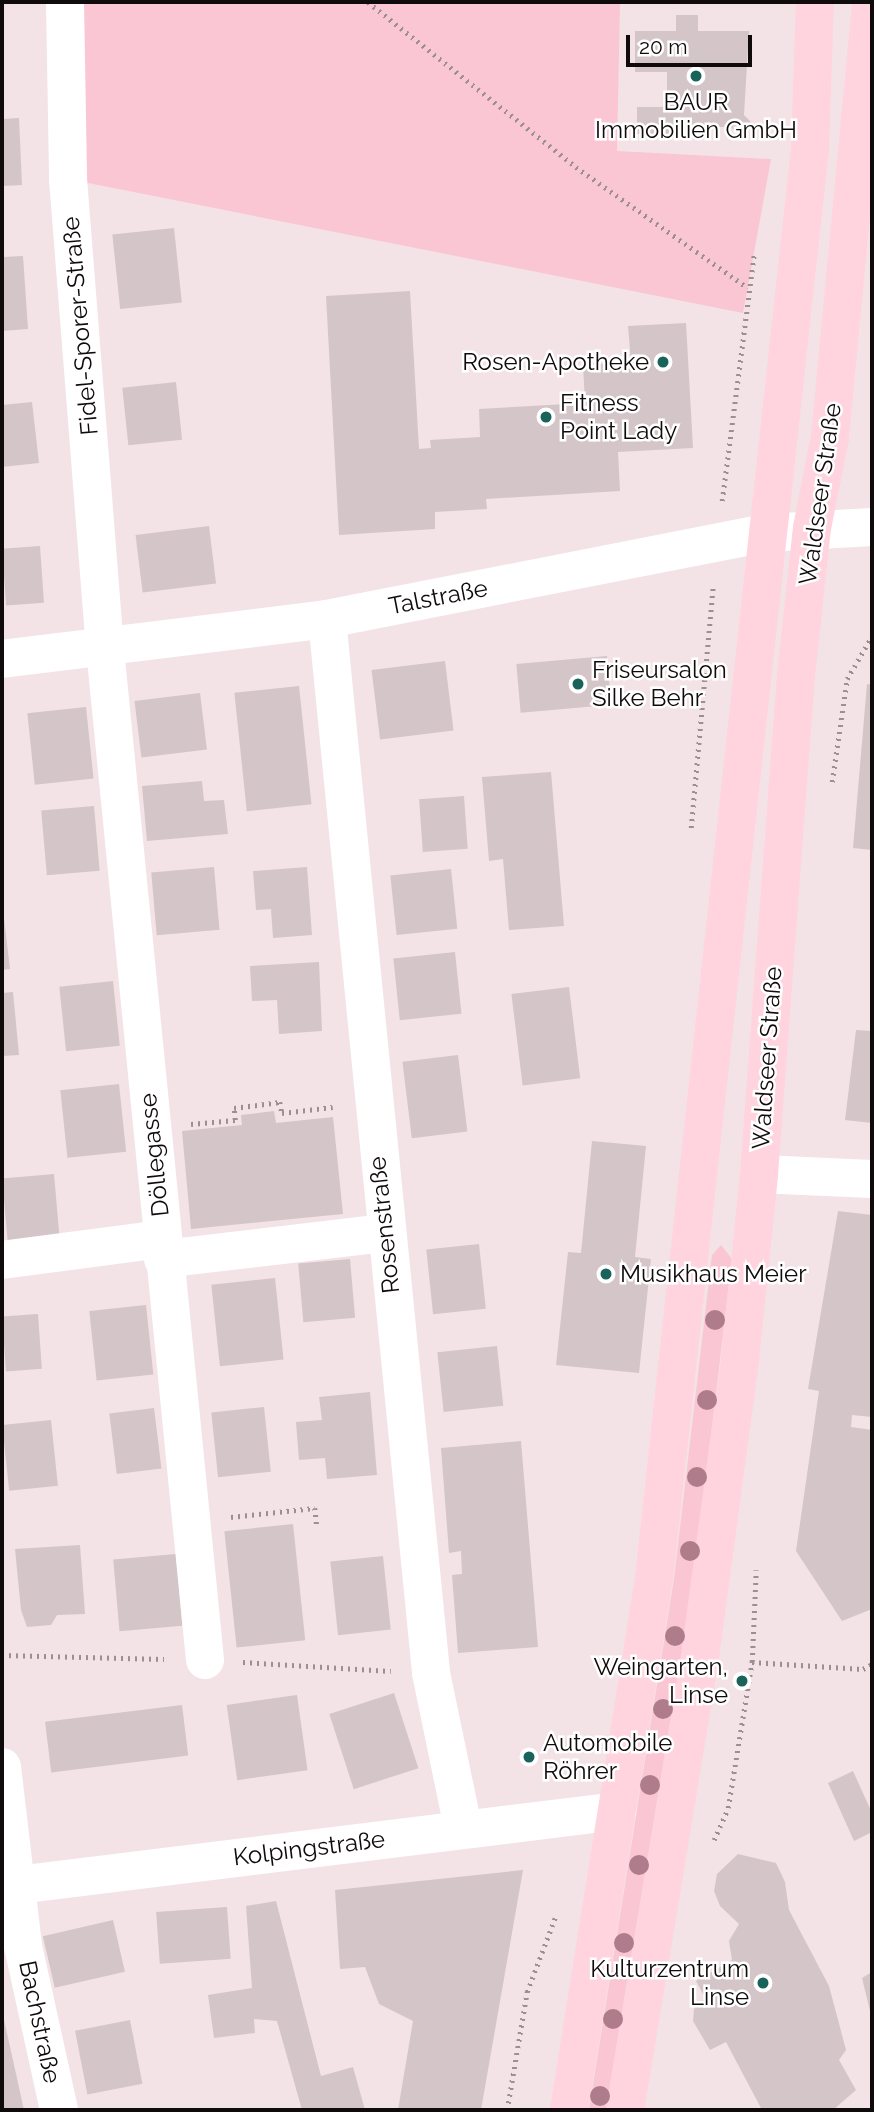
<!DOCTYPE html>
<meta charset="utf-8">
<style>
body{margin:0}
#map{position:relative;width:874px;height:2112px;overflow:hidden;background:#f3e3e6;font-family:Raleway,sans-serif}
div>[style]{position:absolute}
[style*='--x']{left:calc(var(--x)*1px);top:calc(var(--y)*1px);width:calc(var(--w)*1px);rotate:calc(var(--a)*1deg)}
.green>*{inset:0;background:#fbc6d3}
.building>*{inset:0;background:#d4c5c8;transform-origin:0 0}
.path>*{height:4.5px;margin-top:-2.25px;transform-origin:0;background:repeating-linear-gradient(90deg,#9b8f91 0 2px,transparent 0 7px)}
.minor>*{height:38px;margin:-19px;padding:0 19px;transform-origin:19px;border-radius:19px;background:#fff}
.major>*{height:38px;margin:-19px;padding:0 19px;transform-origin:19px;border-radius:19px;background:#ffd4df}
.trees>*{width:20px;height:20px;margin:-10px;border-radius:50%;background:#af7c8c}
.dots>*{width:19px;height:19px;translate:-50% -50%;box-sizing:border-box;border:4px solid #fff;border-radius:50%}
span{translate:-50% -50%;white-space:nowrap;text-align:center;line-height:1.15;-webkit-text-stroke:5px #fff;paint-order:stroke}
.poi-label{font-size:24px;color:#0f0a0b}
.right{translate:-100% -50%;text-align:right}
.left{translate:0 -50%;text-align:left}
.street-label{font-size:24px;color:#0f0a0b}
.frame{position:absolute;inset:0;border:4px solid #0f0a0b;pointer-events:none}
.scale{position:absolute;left:626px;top:35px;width:126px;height:32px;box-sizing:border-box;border:4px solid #0f0a0b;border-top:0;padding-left:9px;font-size:21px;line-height:24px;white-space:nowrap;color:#0f0a0b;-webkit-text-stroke:5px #fff;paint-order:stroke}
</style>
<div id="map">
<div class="green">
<div style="clip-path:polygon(65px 2px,620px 2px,617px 151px,771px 159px,743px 313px,68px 179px)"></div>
<div style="clip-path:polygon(721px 1245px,732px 1259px,693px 1586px,606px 2110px,589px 2110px,674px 1579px,712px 1255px)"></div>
</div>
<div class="building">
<div style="clip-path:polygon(676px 15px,698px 15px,698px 31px,749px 31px,744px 115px,752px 123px,738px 135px,731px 127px,703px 127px,703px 134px,637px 134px,637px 107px,667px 107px,667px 72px,635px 72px,635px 31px,676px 31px)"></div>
<div style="clip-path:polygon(19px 118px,22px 185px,2px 186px,2px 119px)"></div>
<div style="left:174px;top:228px;width:75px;height:62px;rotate:84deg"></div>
<div style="clip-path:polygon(23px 256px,28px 329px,2px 331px,2px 257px)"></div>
<div style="clip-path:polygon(410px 291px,419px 449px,431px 448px,430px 440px,480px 437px,479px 409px,585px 403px,583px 365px,631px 362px,628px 326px,686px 323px,693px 448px,618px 452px,620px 491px,486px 499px,487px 509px,435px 512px,435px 529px,339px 535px,326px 296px)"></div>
<div style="left:176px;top:382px;width:58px;height:54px;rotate:84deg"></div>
<div style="clip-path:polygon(32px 402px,39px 463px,2px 467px,2px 405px)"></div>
<div style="left:209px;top:526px;width:58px;height:74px;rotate:83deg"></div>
<div style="left:40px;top:546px;width:57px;height:38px;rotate:86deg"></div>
<div style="left:607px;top:656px;width:49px;height:91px;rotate:85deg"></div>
<div style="left:445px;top:661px;width:70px;height:74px;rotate:83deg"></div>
<div style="clip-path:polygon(867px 684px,872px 685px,872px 850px,853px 848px)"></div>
<div style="left:299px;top:686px;width:119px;height:65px;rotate:84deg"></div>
<div style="left:200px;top:693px;width:57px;height:66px;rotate:83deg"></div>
<div style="left:86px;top:707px;width:72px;height:59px;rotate:84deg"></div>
<div style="clip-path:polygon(551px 772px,564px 926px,509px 930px,503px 859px,489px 861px,482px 777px)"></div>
<div style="clip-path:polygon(202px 781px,204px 801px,224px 800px,228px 834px,147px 841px,142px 786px)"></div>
<div style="left:464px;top:796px;width:53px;height:45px;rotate:86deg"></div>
<div style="left:94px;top:806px;width:65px;height:53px;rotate:85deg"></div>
<div style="left:214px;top:867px;width:63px;height:63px;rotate:85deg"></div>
<div style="clip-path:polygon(307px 867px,312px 935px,273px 938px,271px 909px,256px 910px,253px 871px)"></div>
<div style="left:451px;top:869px;width:60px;height:61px;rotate:84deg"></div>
<div style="clip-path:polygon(2px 901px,10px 969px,2px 970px)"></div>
<div style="left:455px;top:952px;width:62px;height:62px;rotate:84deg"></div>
<div style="clip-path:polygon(319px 962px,322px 1031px,279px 1034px,277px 1000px,252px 1001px,250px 966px)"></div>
<div style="left:113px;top:981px;width:65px;height:54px;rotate:84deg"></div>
<div style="left:569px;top:987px;width:92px;height:58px;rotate:83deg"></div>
<div style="clip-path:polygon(13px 992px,19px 1055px,2px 1056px,2px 993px)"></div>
<div style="clip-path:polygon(856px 1030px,872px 1031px,872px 1123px,845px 1120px)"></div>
<div style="left:458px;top:1055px;width:77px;height:56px;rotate:83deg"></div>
<div style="left:119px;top:1084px;width:68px;height:59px;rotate:84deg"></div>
<div style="clip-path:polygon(274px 1111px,276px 1123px,333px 1117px,343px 1214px,191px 1229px,182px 1131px,242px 1125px,241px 1115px)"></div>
<div style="clip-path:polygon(592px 1141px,646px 1146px,635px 1257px,651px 1259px,639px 1373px,556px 1365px,568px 1252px,581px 1253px)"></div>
<div style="left:54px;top:1174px;width:65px;height:52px;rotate:85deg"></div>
<div style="clip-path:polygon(838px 1211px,872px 1215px,872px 1417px,852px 1415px,851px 1427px,872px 1430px,872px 1609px,842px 1621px,796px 1551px,819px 1391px,808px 1389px)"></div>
<div style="left:479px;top:1244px;width:65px;height:53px;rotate:84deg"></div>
<div style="left:350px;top:1259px;width:59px;height:52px;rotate:85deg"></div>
<div style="left:275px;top:1278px;width:82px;height:64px;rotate:84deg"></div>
<div style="left:146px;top:1305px;width:70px;height:57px;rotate:84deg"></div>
<div style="left:38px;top:1314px;width:55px;height:36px;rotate:86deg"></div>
<div style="left:497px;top:1346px;width:60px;height:60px;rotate:84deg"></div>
<div style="clip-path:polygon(370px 1392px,377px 1475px,327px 1479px,325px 1458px,299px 1460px,296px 1422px,322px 1420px,319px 1397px)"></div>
<div style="left:264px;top:1407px;width:65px;height:53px;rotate:84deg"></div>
<div style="left:154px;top:1408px;width:61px;height:45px;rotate:83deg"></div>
<div style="left:51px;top:1420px;width:66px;height:49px;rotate:84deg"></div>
<div style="clip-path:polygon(521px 1441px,538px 1647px,458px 1653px,452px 1575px,462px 1574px,461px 1551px,449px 1553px,441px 1448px)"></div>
<div style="left:293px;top:1524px;width:117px;height:69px;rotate:84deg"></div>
<div style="clip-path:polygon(80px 1545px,85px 1614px,57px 1615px,51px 1625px,27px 1627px,21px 1610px,15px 1549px)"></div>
<div style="left:176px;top:1554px;width:72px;height:63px;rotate:85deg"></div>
<div style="left:383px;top:1556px;width:74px;height:53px;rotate:84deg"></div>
<div style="left:394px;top:1693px;width:79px;height:68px;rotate:72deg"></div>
<div style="left:297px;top:1695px;width:76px;height:71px;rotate:82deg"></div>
<div style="left:182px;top:1705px;width:51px;height:138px;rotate:83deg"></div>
<div style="clip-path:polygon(853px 1771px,872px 1813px,872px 1832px,854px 1841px,828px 1783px)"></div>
<div style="clip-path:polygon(738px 1854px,776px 1863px,785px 1882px,789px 1910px,829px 1986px,846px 2050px,839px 2060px,856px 2090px,833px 2110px,762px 2110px,726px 2042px,710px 2050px,693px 2021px,694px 2009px,705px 1998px,696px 1981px,732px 1960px,729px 1941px,739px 1924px,720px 1906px,714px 1891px,717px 1874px)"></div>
<div style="clip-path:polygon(523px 1870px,481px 2110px,398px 2110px,413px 2021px,379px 2004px,365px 1967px,340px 1969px,335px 1890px)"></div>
<div style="clip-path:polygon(276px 1901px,321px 2076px,353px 2067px,365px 2110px,302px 2110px,277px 2021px,254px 2019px,255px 2033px,214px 2038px,208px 1995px,252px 1988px,246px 1906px)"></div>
<div style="left:227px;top:1907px;width:52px;height:71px;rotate:86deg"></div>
<div style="left:113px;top:1920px;width:53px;height:72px;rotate:77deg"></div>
<div style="clip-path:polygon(872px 1972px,872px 2015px,871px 2015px,862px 1978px)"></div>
<div style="clip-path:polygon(2px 2015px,3px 2015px,24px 2110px,2px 2110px)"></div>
<div style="left:130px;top:2020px;width:65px;height:56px;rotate:79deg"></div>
</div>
<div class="path">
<div style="--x:368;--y:2;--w:265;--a:38.4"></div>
<div style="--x:576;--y:167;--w:210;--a:35.1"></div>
<div style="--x:722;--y:501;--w:250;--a:-82.6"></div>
<div style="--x:832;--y:782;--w:104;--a:-81.7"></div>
<div style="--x:847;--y:679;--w:50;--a:-59.8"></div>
<div style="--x:691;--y:828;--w:243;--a:-84.8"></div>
<div style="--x:191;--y:1124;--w:44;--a:-5.2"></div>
<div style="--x:235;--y:1120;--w:12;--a:-95"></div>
<div style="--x:234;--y:1108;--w:46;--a:-7.4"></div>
<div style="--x:280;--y:1102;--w:11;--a:80"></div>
<div style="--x:282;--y:1113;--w:51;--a:-6.7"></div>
<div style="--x:231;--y:1517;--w:84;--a:-6.1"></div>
<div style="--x:315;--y:1508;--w:20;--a:84"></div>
<div style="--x:2;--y:1655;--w:162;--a:1.4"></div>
<div style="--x:243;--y:1662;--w:148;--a:3.5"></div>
<div style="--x:752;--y:1662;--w:111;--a:3.6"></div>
<div style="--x:863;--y:1669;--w:10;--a:-29"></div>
<div style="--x:714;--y:1840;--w:35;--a:-66"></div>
<div style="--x:728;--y:1808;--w:148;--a:-80.7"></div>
<div style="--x:752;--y:1662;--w:92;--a:-87.5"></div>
<div style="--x:507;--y:2110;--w:120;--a:-80.4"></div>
<div style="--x:527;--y:1992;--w:79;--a:-69.3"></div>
</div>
<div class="minor">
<div style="--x:65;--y:2;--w:177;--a:89"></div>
<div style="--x:68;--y:179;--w:471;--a:85.5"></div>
<div style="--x:105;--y:649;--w:1016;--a:84.35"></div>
<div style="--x:327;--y:619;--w:1059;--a:84.36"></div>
<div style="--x:431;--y:1673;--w:158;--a:78.3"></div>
<div style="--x:2;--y:659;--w:327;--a:-7"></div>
<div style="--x:327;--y:619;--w:447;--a:-11.1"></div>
<div style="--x:766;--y:533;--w:106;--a:-3.2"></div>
<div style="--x:759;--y:1174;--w:113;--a:2.5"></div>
<div style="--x:163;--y:1259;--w:224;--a:-6.7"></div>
<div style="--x:2;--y:1260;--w:161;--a:-7.5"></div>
<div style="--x:2;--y:1767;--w:180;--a:83.3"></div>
<div style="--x:23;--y:1946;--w:168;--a:77.6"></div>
<div style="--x:2;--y:1887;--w:620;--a:-7.04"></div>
</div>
<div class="major">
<div style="--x:569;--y:2110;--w:539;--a:-80.92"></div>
<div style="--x:654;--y:1578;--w:1437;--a:-83.77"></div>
<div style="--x:810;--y:149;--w:147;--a:-88.1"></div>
<div style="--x:625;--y:2110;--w:452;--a:-80.6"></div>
<div style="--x:699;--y:1664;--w:308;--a:-82.3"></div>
<div style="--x:740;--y:1359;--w:186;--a:-84.1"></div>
<div style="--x:759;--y:1174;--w:500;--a:-85.76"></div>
<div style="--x:796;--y:675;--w:148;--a:-83.8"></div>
<div style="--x:812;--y:528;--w:93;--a:-78.8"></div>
<div style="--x:830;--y:437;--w:437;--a:-84.6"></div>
</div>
<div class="trees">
<div style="left:715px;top:1320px"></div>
<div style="left:707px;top:1400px"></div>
<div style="left:697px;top:1477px"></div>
<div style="left:690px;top:1551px"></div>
<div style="left:675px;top:1636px"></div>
<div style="left:663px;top:1709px"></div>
<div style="left:650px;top:1785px"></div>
<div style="left:639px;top:1865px"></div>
<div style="left:624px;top:1943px"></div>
<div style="left:613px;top:2019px"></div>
<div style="left:600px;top:2096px"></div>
</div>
<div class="dots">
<div style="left:696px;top:76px;background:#19635a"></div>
<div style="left:663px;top:362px;background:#19635a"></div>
<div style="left:546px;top:417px;background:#19635a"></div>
<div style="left:578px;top:684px;background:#19635a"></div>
<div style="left:606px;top:1274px;background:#19635a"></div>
<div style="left:742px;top:1681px;background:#19635a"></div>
<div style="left:529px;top:1757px;background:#19635a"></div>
<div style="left:763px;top:1983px;background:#19635a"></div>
</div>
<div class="poi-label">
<span style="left:696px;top:116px">BAUR<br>Immobilien GmbH</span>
<span class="right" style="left:649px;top:362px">Rosen-Apotheke</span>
<span class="left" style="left:560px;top:417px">Fitness<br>Point Lady</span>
<span class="left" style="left:592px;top:684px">Friseursalon<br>Silke Behr</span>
<span class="left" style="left:620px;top:1274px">Musikhaus Meier</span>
<span class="right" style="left:728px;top:1681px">Weingarten,<br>Linse</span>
<span class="left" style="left:543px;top:1757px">Automobile<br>Röhrer</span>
<span class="right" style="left:749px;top:1983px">Kulturzentrum<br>Linse</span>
</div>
<div class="street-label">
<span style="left:80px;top:326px;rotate:-95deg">Fidel-Sporer-Straße</span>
<span style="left:820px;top:494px;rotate:-82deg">Waldseer Straße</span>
<span style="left:438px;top:597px;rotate:-11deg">Talstraße</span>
<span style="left:767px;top:1058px;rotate:-86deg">Waldseer Straße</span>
<span style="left:154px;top:1155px;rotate:-96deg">Döllegasse</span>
<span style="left:384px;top:1225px;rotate:-96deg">Rosenstraße</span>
<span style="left:309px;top:1848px;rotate:-7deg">Kolpingstraße</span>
<span style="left:40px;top:2022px;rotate:78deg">Bachstraße</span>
</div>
<div class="frame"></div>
<div class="scale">20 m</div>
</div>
